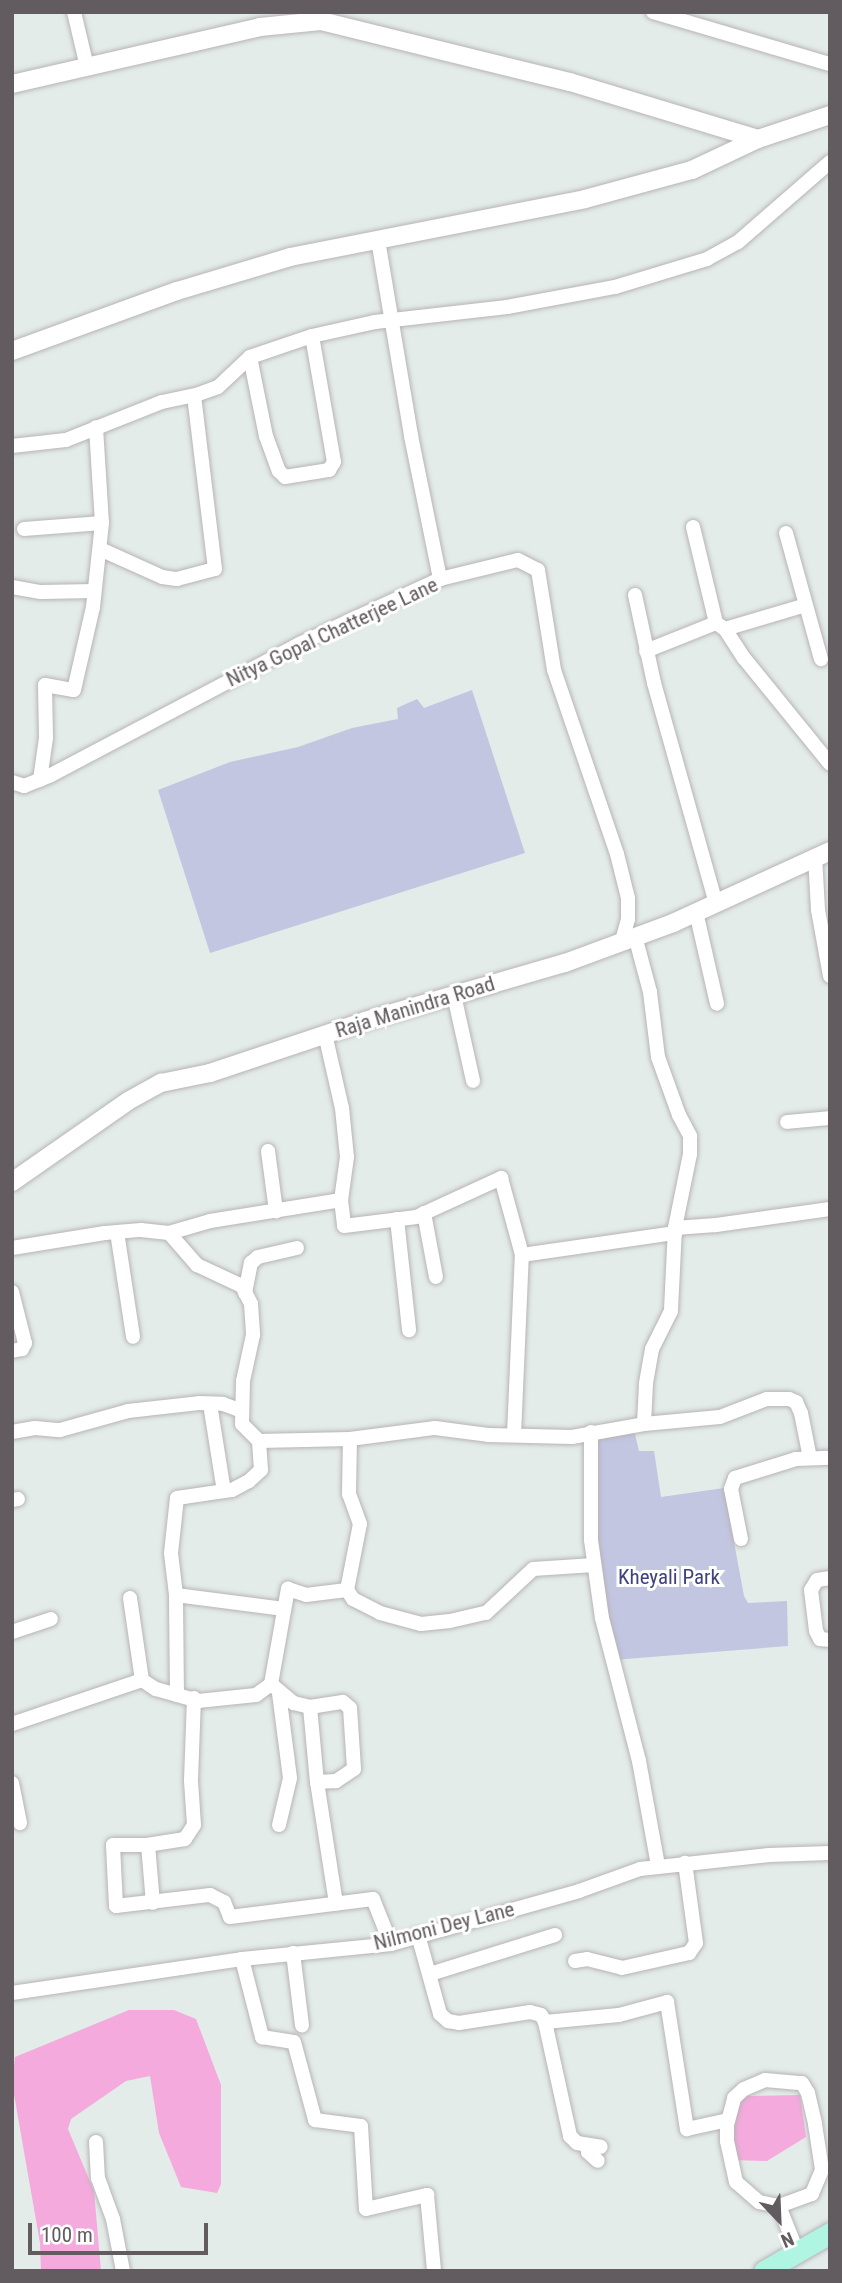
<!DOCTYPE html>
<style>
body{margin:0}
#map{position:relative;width:842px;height:2283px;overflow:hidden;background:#e3ece9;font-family:"Roboto Condensed",sans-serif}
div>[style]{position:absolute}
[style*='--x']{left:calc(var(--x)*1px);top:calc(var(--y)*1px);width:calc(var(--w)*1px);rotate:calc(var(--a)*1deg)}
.green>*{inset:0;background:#c2c6e1}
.water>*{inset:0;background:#f4aadd}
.roads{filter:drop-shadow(0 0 2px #b8b3b6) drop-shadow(0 0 2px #b8b3b6)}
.minor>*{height:14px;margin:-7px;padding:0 7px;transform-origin:7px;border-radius:7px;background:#fff}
.tertiary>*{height:18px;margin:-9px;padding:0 9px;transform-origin:9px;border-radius:9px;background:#fff}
.primary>*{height:21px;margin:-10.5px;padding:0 10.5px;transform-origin:10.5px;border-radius:10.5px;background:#aff5e1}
span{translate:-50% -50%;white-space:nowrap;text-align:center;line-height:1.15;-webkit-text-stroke:6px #fff;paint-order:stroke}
.street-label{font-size:21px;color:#625b5f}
.park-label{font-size:21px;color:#3e437d}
.frame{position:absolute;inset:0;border:14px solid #625b5f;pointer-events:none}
.north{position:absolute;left:744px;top:2185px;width:70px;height:70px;-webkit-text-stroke:5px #fff;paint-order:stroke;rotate:157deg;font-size:19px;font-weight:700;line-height:28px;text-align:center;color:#625b5f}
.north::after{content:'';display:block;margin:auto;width:24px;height:32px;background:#625b5f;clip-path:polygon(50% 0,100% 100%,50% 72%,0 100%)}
.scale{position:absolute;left:28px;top:2223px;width:180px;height:32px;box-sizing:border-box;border:4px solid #625b5f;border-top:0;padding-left:9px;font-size:21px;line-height:24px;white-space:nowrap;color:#625b5f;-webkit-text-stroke:5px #fff;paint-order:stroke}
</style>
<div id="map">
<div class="green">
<div style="clip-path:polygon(472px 690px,525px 853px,210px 953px,158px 790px,230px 762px,298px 747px,352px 728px,398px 719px,397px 708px,417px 699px,424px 708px)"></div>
<div style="clip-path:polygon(633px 1426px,639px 1451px,654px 1451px,661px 1497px,724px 1488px,744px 1596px,748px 1603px,787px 1601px,788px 1646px,613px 1660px,602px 1618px,591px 1432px)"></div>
</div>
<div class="water">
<div style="clip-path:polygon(129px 2010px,174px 2010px,196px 2019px,221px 2085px,221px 2184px,217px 2193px,181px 2187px,159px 2133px,150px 2076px,126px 2081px,71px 2119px,68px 2129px,94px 2191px,101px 2271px,41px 2271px,40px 2243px,12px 2083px,15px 2057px)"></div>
<div style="clip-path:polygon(800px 2095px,806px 2137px,767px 2161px,733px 2160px,732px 2106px,747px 2096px)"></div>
</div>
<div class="roads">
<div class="minor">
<div style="--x:74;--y:12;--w:57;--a:76.7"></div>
<div style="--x:653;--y:12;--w:184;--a:16.4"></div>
<div style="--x:378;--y:240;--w:199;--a:80.4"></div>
<div style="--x:411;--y:436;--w:146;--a:78.5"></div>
<div style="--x:250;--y:357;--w:81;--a:78.6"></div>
<div style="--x:266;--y:436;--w:37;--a:70"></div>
<div style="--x:279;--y:471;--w:8;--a:45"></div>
<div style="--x:285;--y:477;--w:45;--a:-9"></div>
<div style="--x:329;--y:470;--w:9;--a:-58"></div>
<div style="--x:334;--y:462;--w:128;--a:-99.9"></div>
<div style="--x:12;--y:446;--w:54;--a:-6.3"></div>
<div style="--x:66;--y:440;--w:103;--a:-21.6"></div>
<div style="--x:162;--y:402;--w:35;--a:-12"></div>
<div style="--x:196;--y:395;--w:23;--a:-20"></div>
<div style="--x:218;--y:387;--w:44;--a:-43.2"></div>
<div style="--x:250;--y:357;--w:65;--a:-18.7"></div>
<div style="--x:312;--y:336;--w:65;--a:-12.5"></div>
<div style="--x:375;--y:322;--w:133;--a:-6.5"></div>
<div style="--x:507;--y:307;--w:110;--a:-10.5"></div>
<div style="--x:615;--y:287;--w:96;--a:-16.9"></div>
<div style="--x:707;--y:259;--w:35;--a:-29"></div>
<div style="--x:738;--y:242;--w:122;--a:-41"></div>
<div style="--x:693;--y:527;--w:99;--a:76.5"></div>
<div style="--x:716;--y:623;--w:11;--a:34"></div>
<div style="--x:725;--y:629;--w:35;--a:57"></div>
<div style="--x:744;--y:658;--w:136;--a:50.9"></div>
<div style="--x:24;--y:529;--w:78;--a:-4.4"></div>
<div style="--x:786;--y:533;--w:131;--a:74.5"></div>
<div style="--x:100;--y:549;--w:68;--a:24.3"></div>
<div style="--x:162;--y:577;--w:15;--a:8"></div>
<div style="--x:177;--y:579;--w:39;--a:-15"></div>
<div style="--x:215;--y:569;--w:174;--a:-96.9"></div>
<div style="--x:12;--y:587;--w:29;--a:10"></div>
<div style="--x:41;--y:592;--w:53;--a:-1.1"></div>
<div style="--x:635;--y:595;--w:90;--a:77.8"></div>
<div style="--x:654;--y:683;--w:229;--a:74.3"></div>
<div style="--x:725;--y:629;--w:84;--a:-16.5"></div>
<div style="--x:646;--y:651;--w:75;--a:-21.8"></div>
<div style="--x:40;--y:780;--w:42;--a:-81.9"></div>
<div style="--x:46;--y:738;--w:53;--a:-91.1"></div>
<div style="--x:45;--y:685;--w:29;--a:10"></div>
<div style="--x:74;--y:690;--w:85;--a:-77.1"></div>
<div style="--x:93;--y:607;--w:84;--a:-83.9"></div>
<div style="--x:102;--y:523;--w:96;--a:-93.6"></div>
<div style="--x:12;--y:782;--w:13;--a:18"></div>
<div style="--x:24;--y:786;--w:29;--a:-22"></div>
<div style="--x:51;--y:775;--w:280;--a:-27.8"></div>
<div style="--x:299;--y:644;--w:155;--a:-24.7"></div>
<div style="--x:440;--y:579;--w:80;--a:-13.7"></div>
<div style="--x:518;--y:560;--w:22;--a:27"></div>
<div style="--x:538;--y:570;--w:101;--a:80.9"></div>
<div style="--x:554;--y:670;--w:194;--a:71.1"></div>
<div style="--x:617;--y:854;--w:45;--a:76"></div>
<div style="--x:628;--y:898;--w:21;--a:90"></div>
<div style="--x:628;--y:919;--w:24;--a:105"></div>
<div style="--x:815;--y:856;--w:54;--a:86.8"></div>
<div style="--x:818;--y:910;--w:67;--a:79.7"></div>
<div style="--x:696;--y:912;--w:94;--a:77.1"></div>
<div style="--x:635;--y:936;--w:58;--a:75"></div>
<div style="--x:650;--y:992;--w:65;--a:83"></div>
<div style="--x:658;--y:1057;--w:62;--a:70.1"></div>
<div style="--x:679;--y:1115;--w:24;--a:62"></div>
<div style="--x:690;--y:1136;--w:18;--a:90"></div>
<div style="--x:690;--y:1154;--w:76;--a:101.5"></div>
<div style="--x:675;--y:1228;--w:83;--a:92.8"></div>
<div style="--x:671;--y:1311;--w:42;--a:116.6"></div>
<div style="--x:652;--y:1349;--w:36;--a:100"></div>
<div style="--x:646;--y:1384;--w:40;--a:92.9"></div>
<div style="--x:454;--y:995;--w:88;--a:77.5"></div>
<div style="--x:325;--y:1034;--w:76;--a:77.1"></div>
<div style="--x:342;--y:1108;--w:49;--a:84.2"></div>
<div style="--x:347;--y:1157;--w:43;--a:97.9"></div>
<div style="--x:787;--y:1122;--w:43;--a:-5.3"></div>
<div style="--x:268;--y:1151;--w:61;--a:82.4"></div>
<div style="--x:424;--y:1213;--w:65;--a:79.4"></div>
<div style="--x:397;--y:1219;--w:112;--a:83.8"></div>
<div style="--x:675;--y:1228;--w:41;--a:-4.2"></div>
<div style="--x:716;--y:1225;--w:115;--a:-8"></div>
<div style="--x:117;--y:1232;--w:106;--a:81.3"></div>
<div style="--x:169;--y:1233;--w:43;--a:-16.3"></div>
<div style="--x:210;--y:1221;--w:133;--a:-9.1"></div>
<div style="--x:341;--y:1200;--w:26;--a:83"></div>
<div style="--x:344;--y:1226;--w:73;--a:-7.1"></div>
<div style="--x:416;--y:1217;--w:94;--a:-24.6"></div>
<div style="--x:501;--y:1178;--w:80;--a:74.7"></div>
<div style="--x:522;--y:1255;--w:155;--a:-8.2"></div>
<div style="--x:12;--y:1248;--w:94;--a:-9.2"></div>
<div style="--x:105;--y:1233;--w:36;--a:-5"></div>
<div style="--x:141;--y:1230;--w:28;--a:6"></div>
<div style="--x:169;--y:1233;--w:43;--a:48.8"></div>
<div style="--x:197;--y:1265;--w:50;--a:25"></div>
<div style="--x:242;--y:1286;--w:20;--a:63"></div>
<div style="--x:251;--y:1304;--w:31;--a:86"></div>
<div style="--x:253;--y:1335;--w:47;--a:102.3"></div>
<div style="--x:243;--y:1381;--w:43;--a:91.3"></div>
<div style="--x:242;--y:1424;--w:24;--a:45"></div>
<div style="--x:259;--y:1441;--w:91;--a:-1.3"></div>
<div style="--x:350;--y:1439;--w:86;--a:-7.4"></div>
<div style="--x:435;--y:1428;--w:53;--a:7.5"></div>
<div style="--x:488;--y:1435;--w:84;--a:1.4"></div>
<div style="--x:572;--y:1437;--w:73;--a:-10.2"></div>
<div style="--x:644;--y:1424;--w:76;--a:-5.3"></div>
<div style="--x:720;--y:1417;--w:50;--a:-21"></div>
<div style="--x:767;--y:1399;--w:22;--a:0"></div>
<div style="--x:789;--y:1399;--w:8;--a:23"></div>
<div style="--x:796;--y:1402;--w:12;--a:66"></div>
<div style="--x:801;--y:1413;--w:46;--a:78.7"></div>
<div style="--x:12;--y:1292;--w:53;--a:75.7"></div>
<div style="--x:25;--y:1343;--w:7;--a:117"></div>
<div style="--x:22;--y:1349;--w:10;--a:169"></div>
<div style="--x:245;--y:1293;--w:31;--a:-79"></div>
<div style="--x:251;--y:1263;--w:9;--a:-41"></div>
<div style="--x:258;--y:1257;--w:40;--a:-13"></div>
<div style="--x:210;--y:1404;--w:88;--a:80.9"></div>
<div style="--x:12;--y:1432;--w:23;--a:-10"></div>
<div style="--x:35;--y:1428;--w:25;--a:5"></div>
<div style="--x:60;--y:1430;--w:71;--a:-15.6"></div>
<div style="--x:128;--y:1411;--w:71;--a:-6.4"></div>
<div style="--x:199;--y:1403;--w:24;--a:2"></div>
<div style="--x:223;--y:1404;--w:20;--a:20"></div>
<div style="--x:591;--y:1432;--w:108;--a:90"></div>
<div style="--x:591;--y:1540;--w:79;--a:82"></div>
<div style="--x:602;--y:1618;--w:148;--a:75.5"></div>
<div style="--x:639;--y:1761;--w:107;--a:79.7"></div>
<div style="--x:514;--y:1435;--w:180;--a:-87.5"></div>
<div style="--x:12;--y:1500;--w:6;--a:-9"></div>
<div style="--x:741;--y:1539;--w:51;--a:-101.3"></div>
<div style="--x:731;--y:1489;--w:12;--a:-70"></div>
<div style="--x:735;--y:1478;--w:64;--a:-17.3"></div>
<div style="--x:796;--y:1459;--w:34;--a:-2"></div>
<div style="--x:830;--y:1578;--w:13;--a:171"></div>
<div style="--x:817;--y:1580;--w:12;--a:121"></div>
<div style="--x:811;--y:1590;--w:41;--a:83"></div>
<div style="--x:816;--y:1631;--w:9;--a:63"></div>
<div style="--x:820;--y:1639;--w:10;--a:6"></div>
<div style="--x:347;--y:1590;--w:11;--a:56"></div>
<div style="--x:353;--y:1599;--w:30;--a:27"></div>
<div style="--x:380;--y:1613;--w:42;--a:15"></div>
<div style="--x:421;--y:1624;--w:29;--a:-6"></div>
<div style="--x:450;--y:1621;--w:37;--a:-13"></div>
<div style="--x:486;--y:1613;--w:64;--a:-43.1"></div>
<div style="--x:533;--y:1569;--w:61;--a:-3.8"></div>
<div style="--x:176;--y:1595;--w:109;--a:7.4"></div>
<div style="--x:130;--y:1598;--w:83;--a:81.7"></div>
<div style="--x:12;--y:1632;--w:41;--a:-18.4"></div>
<div style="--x:271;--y:1684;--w:30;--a:40"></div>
<div style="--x:294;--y:1703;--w:16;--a:14"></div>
<div style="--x:310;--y:1707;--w:33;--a:-9"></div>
<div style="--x:343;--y:1702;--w:9;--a:41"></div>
<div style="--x:350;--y:1708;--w:61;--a:86.2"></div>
<div style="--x:354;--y:1769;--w:22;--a:146"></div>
<div style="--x:336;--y:1781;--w:19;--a:177"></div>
<div style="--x:317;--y:1782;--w:123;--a:81.1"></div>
<div style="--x:177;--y:1695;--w:100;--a:-90.6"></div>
<div style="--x:176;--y:1595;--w:42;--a:-96.8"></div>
<div style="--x:171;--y:1553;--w:55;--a:-83.8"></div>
<div style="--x:177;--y:1498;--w:56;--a:-8.3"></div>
<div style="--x:232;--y:1490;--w:19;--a:-28"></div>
<div style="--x:249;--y:1481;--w:16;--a:-43"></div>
<div style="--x:261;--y:1470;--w:29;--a:-94"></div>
<div style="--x:194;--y:1698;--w:83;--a:92.1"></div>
<div style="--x:191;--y:1781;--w:44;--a:86.1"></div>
<div style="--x:194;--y:1825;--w:17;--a:123"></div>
<div style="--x:185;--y:1839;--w:37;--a:171"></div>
<div style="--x:148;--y:1845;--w:35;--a:180"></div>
<div style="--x:113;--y:1845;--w:61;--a:87.2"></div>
<div style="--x:116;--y:1906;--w:95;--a:-6.7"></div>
<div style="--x:210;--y:1895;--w:16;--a:27"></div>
<div style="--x:224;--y:1902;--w:16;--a:68"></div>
<div style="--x:230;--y:1917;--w:144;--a:-7.2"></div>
<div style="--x:373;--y:1899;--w:48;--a:68.2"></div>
<div style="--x:310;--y:1707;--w:75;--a:84.7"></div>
<div style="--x:12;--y:1724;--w:137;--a:-18.7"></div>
<div style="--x:142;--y:1680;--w:17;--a:33"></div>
<div style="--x:156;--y:1689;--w:44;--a:15.9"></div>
<div style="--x:198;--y:1701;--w:58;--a:-5.9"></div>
<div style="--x:256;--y:1695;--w:19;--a:-36"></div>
<div style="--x:271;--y:1684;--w:97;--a:-79.9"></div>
<div style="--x:288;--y:1589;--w:19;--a:18"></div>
<div style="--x:306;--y:1595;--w:41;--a:-7"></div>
<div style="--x:347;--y:1590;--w:67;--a:-78.9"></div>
<div style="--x:360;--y:1524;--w:32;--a:-110"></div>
<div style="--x:349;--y:1494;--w:55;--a:-89"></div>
<div style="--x:12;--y:1783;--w:41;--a:78.7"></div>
<div style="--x:279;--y:1825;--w:48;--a:-76.8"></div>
<div style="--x:290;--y:1778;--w:86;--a:-97.4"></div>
<div style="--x:148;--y:1845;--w:58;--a:85.1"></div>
<div style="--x:418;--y:1935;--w:82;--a:74.4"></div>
<div style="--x:440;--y:2014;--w:11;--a:41"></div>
<div style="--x:448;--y:2021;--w:11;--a:10"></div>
<div style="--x:459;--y:2023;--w:72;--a:-8.8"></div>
<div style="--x:530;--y:2012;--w:11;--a:15"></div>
<div style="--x:541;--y:2015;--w:8;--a:60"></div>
<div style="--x:545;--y:2022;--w:74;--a:-5.4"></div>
<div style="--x:619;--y:2015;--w:50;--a:-15.2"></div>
<div style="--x:667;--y:2002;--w:129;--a:81.1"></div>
<div style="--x:687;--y:2129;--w:42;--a:-12.4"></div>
<div style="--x:293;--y:1953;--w:73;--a:82.9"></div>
<div style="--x:242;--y:1959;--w:81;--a:75.6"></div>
<div style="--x:262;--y:2037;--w:32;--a:9"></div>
<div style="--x:294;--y:2042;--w:81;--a:74.9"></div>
<div style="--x:315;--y:2120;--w:46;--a:7.4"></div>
<div style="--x:361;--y:2126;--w:83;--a:86.6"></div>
<div style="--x:366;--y:2209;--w:63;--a:-12.9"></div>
<div style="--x:427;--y:2195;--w:76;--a:84.7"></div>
<div style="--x:575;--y:1961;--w:12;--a:-9"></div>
<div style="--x:587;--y:1959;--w:36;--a:14"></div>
<div style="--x:622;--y:1968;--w:69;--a:-12.6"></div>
<div style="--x:689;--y:1953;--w:12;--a:-55"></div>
<div style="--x:696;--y:1943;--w:81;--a:-97.8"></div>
<div style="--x:430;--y:1974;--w:131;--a:-17.3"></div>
<div style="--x:12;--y:1993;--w:232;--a:-8.4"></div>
<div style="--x:242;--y:1959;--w:150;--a:-5.7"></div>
<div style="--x:391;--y:1944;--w:195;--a:-15.7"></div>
<div style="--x:579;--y:1891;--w:65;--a:-19.8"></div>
<div style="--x:640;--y:1869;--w:130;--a:-6.2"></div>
<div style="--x:769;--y:1855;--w:61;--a:-1.9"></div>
<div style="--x:545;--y:2022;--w:117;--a:77.6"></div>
<div style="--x:570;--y:2136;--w:10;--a:45"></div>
<div style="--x:577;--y:2143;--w:24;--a:9"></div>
<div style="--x:96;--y:2142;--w:36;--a:87"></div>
<div style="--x:98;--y:2178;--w:44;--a:69.9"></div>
<div style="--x:113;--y:2219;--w:53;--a:79.1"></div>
<div style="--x:587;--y:2145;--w:7;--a:82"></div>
<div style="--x:588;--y:2152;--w:13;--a:42"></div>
<div style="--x:779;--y:2206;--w:20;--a:-169"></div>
<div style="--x:759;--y:2202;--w:30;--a:-139"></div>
<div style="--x:736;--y:2182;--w:42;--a:-102.4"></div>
<div style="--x:727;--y:2141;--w:16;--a:-90"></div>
<div style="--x:727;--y:2125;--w:28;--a:-75"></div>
<div style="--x:734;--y:2098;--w:13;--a:-42"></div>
<div style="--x:744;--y:2089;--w:23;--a:-23"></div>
<div style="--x:765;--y:2080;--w:37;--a:5"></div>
<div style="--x:802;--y:2083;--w:12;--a:59"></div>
<div style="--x:808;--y:2093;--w:32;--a:77"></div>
<div style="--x:815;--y:2124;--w:47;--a:81.3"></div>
<div style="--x:822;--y:2170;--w:26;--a:113"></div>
<div style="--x:812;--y:2194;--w:35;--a:160"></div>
<div style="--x:779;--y:2206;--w:48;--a:68.2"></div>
</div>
<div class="tertiary">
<div style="--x:12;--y:84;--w:254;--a:-12.9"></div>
<div style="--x:260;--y:27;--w:61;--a:-5.6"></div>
<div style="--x:321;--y:21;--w:256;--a:13.8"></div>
<div style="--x:570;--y:82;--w:196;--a:16.9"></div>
<div style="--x:12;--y:351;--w:176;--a:-20"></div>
<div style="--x:177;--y:291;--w:118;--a:-16.7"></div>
<div style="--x:290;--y:257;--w:301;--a:-11.1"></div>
<div style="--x:585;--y:199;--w:111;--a:-15.2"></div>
<div style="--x:692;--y:170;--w:73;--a:-25.2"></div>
<div style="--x:758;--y:139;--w:76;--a:-18.4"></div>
<div style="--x:12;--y:1182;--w:141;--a:-34.9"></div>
<div style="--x:128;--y:1101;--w:38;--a:-29"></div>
<div style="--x:161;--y:1083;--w:50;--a:-11.5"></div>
<div style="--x:210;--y:1073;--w:163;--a:-18.5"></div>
<div style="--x:365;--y:1021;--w:208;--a:-16.2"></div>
<div style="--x:565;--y:963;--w:115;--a:-20.3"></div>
<div style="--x:673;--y:923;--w:173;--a:-24.6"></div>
</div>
<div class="primary">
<div style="--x:764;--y:2271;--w:76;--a:-29.9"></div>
</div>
</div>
<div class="street-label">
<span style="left:332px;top:632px;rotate:-25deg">Nitya Gopal Chatterjee Lane</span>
<span style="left:415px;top:1007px;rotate:-17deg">Raja Manindra Road</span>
<span style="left:444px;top:1926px;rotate:-14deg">Nilmoni Dey Lane</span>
</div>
<div class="park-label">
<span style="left:669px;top:1577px">Kheyali Park</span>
</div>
<div class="frame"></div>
<div class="north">N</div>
<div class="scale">100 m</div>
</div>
